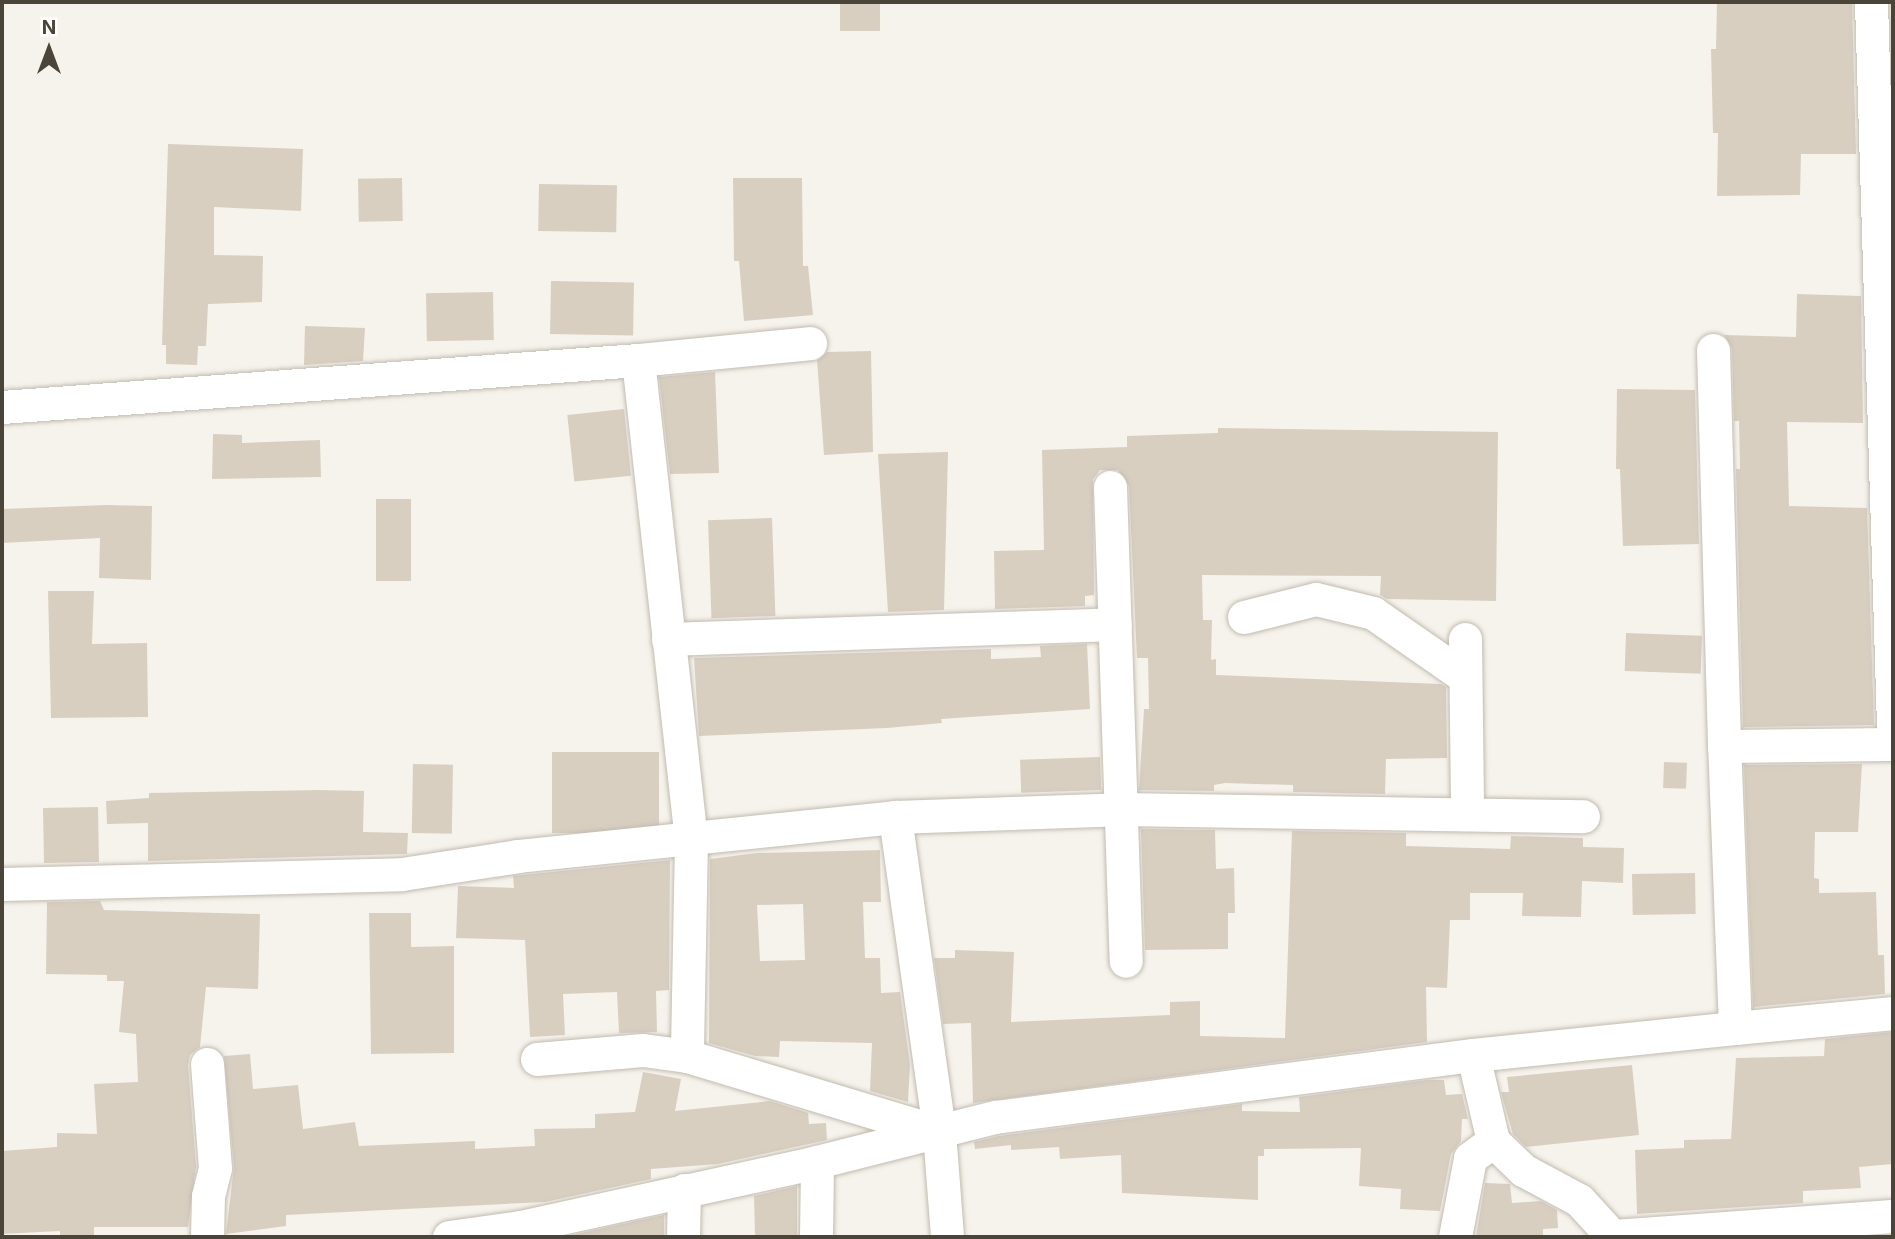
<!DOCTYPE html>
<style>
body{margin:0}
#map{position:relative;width:1895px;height:1239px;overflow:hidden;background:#f6f3ec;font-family:Inter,sans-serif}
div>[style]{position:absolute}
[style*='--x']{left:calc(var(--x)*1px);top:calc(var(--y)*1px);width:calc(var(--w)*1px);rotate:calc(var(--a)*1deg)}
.building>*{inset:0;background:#d8cfc1;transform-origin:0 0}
.roads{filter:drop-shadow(0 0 2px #c2bbae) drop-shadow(0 0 2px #c2bbae)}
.street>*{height:33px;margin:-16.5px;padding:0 16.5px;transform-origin:16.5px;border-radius:16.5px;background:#fff}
span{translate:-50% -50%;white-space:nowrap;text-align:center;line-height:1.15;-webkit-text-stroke:6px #fff;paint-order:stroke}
.frame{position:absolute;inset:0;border:4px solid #4b4439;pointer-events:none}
.north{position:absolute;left:14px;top:14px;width:70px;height:70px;-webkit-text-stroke:5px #fff;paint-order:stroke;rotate:0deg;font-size:19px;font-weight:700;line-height:28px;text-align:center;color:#4b4439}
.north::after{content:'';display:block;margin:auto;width:24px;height:32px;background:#4b4439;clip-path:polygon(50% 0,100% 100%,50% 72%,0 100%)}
</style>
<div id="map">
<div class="building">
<div style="left:840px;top:2px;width:40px;height:29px"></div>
<div style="clip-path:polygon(1717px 2px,1852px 2px,1856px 154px,1801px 154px,1800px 195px,1717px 196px,1718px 133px,1713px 133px,1711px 49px,1716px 49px)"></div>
<div style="clip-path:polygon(168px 144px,303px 149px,301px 211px,214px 207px,214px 255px,263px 256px,262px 302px,208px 304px,206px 346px,198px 346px,197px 365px,166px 364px,166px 345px,162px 345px)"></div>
<div style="left:402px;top:178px;width:43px;height:44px;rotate:89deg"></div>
<div style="clip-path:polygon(733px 178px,802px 178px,803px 266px,808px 266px,813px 315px,744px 321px,739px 261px,734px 261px)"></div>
<div style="left:539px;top:184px;width:78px;height:47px;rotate:1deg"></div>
<div style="left:551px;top:281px;width:83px;height:53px;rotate:1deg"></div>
<div style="left:493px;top:292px;width:48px;height:67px;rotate:89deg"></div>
<div style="clip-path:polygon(1797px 294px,1861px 296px,1863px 423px,1787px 422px,1789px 506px,1867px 508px,1874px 725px,1743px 727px,1736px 469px,1740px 469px,1739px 421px,1734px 421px,1732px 349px,1724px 335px,1796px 337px)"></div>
<div style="clip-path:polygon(305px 326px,365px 328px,363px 361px,304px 365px)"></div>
<div style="clip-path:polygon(871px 351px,873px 452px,824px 455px,817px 360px,827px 352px)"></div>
<div style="clip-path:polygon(715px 372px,719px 473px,670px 474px,659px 377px)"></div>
<div style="clip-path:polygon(1617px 389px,1695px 390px,1699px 544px,1623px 546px,1620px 469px,1616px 469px)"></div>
<div style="left:624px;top:409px;width:67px;height:57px;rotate:84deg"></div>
<div style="clip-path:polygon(1218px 428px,1498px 432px,1496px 601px,1387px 599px,1380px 595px,1381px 576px,1202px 575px,1203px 620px,1212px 620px,1211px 660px,1216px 659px,1216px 675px,1441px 684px,1446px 687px,1447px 758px,1386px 759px,1385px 794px,1293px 792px,1293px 785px,1225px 783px,1214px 785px,1214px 791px,1139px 790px,1144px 709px,1149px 709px,1148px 658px,1137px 658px,1129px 486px,1118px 470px,1100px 470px,1093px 479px,1094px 595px,1085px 596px,1085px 606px,995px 609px,994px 551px,1044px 550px,1042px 450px,1127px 447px,1127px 436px,1218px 433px)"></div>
<div style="clip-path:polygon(213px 434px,242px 435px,242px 443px,320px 440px,321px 477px,212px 479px)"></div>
<div style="clip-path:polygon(948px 452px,944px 610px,888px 612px,878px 454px)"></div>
<div style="left:376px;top:499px;width:35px;height:82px"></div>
<div style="clip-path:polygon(106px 505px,152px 506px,151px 580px,99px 578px,100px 538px,2px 543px,2px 509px)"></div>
<div style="left:772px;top:518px;width:98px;height:64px;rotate:88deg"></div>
<div style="clip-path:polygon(48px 591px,94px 591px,92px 644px,147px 643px,148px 717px,51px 718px)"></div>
<div style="left:1626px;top:633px;width:76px;height:38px;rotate:2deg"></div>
<div style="clip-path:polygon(1087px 644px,1090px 709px,941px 719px,942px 723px,887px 728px,699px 736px,694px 658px,991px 649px,991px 659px,1041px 657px,1040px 646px)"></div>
<div style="left:552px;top:752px;width:107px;height:81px"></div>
<div style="left:1100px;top:757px;width:33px;height:80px;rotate:88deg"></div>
<div style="left:1664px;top:762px;width:23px;height:26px;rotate:2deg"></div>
<div style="left:413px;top:764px;width:40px;height:69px;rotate:1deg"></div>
<div style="clip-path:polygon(1862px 764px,1858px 832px,1815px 832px,1814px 878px,1819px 879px,1819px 893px,1876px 892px,1878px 955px,1884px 955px,1885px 994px,1753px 1007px,1744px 765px)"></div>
<div style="clip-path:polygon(318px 790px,364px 791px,363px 832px,408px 833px,407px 854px,148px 861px,148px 823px,107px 824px,106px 801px,149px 798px,149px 793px)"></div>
<div style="left:98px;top:807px;width:55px;height:55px;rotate:89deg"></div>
<div style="clip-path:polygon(1141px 829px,1215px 830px,1216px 869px,1234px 868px,1235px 913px,1228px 913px,1228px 949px,1145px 950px)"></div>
<div style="clip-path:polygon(1292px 831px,1406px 833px,1406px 846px,1510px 849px,1511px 836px,1583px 838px,1583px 847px,1624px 848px,1623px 883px,1582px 881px,1581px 917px,1522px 916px,1523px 893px,1470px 893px,1470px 920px,1450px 920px,1447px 988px,1426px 987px,1427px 1042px,973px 1103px,971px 1023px,943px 1024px,934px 958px,955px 958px,955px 950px,1014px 952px,1011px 1022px,1170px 1015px,1170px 1002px,1200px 1001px,1200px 1036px,1285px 1038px)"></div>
<div style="clip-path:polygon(evenodd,880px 850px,881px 902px,863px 902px,865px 958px,880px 958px,881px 993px,900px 992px,910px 1065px,908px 1102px,870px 1091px,872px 1043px,780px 1041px,779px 1057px,755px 1056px,709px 1043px,710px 859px,757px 853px,880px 850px,803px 904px,805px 960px,760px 961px,757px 905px,803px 904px)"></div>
<div style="clip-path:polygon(670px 860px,669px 990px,656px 991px,657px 1032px,619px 1033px,617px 992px,563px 994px,565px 1035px,530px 1037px,525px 940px,456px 938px,458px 886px,514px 888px,513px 876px)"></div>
<div style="left:1695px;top:873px;width:41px;height:63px;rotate:89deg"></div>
<div style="clip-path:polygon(100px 901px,104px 910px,260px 914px,258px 989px,206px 987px,200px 1047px,190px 1055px,188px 1065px,196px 1166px,188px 1227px,94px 1227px,94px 1236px,60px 1235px,60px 1231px,2px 1234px,2px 1151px,57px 1147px,57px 1133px,97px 1134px,94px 1084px,138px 1082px,136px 1034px,119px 1032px,124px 981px,107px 981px,107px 975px,46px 974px,47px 902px)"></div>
<div style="clip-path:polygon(369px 913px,411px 913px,411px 947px,454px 946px,454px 1053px,371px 1054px)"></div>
<div style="clip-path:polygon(1893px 1032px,1893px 1164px,1859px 1167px,1861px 1188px,1803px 1191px,1803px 1203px,1637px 1214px,1635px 1150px,1684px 1148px,1684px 1140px,1731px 1139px,1736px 1058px,1824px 1056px,1825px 1039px)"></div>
<div style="clip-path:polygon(250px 1054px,253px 1089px,298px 1085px,303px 1129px,355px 1122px,359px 1146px,475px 1141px,475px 1149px,535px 1146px,534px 1129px,595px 1128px,595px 1114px,635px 1112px,643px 1072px,681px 1079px,675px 1111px,770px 1101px,808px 1113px,809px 1124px,826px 1123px,827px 1140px,718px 1164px,651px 1169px,651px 1179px,545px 1202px,286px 1215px,286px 1226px,226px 1234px,234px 1167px,224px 1056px)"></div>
<div style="clip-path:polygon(1632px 1065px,1639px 1135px,1526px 1147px,1513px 1134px,1501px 1092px,1509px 1092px,1507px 1077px)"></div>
<div style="clip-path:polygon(1428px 1080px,1444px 1080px,1446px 1095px,1462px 1094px,1468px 1119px,1462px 1119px,1461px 1141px,1451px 1154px,1440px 1211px,1400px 1209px,1401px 1189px,1359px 1186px,1361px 1148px,1264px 1149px,1264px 1156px,1258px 1156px,1258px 1200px,1122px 1193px,1121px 1155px,1060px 1159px,1059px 1147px,1011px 1150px,1011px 1145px,975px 1149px,974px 1142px,999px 1136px,1242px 1104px,1242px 1111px,1300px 1112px,1299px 1097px)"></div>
<div style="clip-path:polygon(1485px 1183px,1510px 1184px,1512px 1203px,1541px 1201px,1557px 1210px,1558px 1228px,1543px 1229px,1543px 1237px,1476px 1237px)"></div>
<div style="clip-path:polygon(797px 1186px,797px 1237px,755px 1237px,754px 1196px)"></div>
<div style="clip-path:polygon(664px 1215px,664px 1237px,563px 1237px)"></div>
</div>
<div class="roads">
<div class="street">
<div style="--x:1871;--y:2;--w:723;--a:88.26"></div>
<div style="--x:1713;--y:350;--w:396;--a:88.4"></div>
<div style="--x:638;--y:360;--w:173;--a:-5.6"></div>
<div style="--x:2;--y:407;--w:638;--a:-4.23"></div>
<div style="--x:638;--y:360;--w:483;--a:83.7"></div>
<div style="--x:691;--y:840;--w:216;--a:91.1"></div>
<div style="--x:1110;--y:487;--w:474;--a:88.1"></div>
<div style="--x:1244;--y:617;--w:74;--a:-14"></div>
<div style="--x:1316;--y:599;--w:59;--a:13.8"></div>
<div style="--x:1373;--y:613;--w:112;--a:34.8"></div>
<div style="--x:668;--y:639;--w:447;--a:-1.9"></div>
<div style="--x:1465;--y:639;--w:175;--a:89.3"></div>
<div style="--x:895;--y:817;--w:318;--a:82"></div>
<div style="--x:2;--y:884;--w:400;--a:-1.4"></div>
<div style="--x:402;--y:874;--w:117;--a:-8.8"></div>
<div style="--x:518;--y:856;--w:379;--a:-5.9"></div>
<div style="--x:895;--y:817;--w:225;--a:-2"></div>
<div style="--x:1120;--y:809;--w:463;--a:0.9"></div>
<div style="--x:1735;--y:1028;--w:159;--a:-5.4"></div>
<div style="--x:1473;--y:1055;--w:263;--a:-5.9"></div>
<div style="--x:1735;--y:1028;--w:282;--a:-92.2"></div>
<div style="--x:1724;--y:746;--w:169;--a:-0.7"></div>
<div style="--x:537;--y:1059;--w:106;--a:-4.9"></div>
<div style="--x:643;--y:1050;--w:44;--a:7.8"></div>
<div style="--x:687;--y:1056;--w:263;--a:16.8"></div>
<div style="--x:939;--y:1132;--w:105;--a:85.6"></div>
<div style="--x:207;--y:1064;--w:104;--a:85.6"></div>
<div style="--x:215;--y:1168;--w:29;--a:104"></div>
<div style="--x:208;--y:1196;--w:41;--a:91.4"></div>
<div style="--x:1613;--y:1236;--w:281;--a:-4.1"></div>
<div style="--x:449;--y:1237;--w:72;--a:-8"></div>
<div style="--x:520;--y:1227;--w:304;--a:-12.3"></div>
<div style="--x:817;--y:1162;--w:184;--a:-14.2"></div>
<div style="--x:995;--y:1117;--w:482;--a:-7.4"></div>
<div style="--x:1473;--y:1055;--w:88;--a:76.9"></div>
<div style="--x:1493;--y:1141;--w:42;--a:44"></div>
<div style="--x:1523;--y:1170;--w:64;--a:28.2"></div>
<div style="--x:1579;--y:1200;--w:50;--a:47.4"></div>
<div style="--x:683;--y:1237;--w:47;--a:-88.8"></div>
<div style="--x:816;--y:1237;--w:75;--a:-89.2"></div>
<div style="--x:1455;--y:1237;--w:80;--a:-79.2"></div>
<div style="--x:1470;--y:1158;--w:29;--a:-36"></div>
</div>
</div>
<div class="frame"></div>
<div class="north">N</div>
</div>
